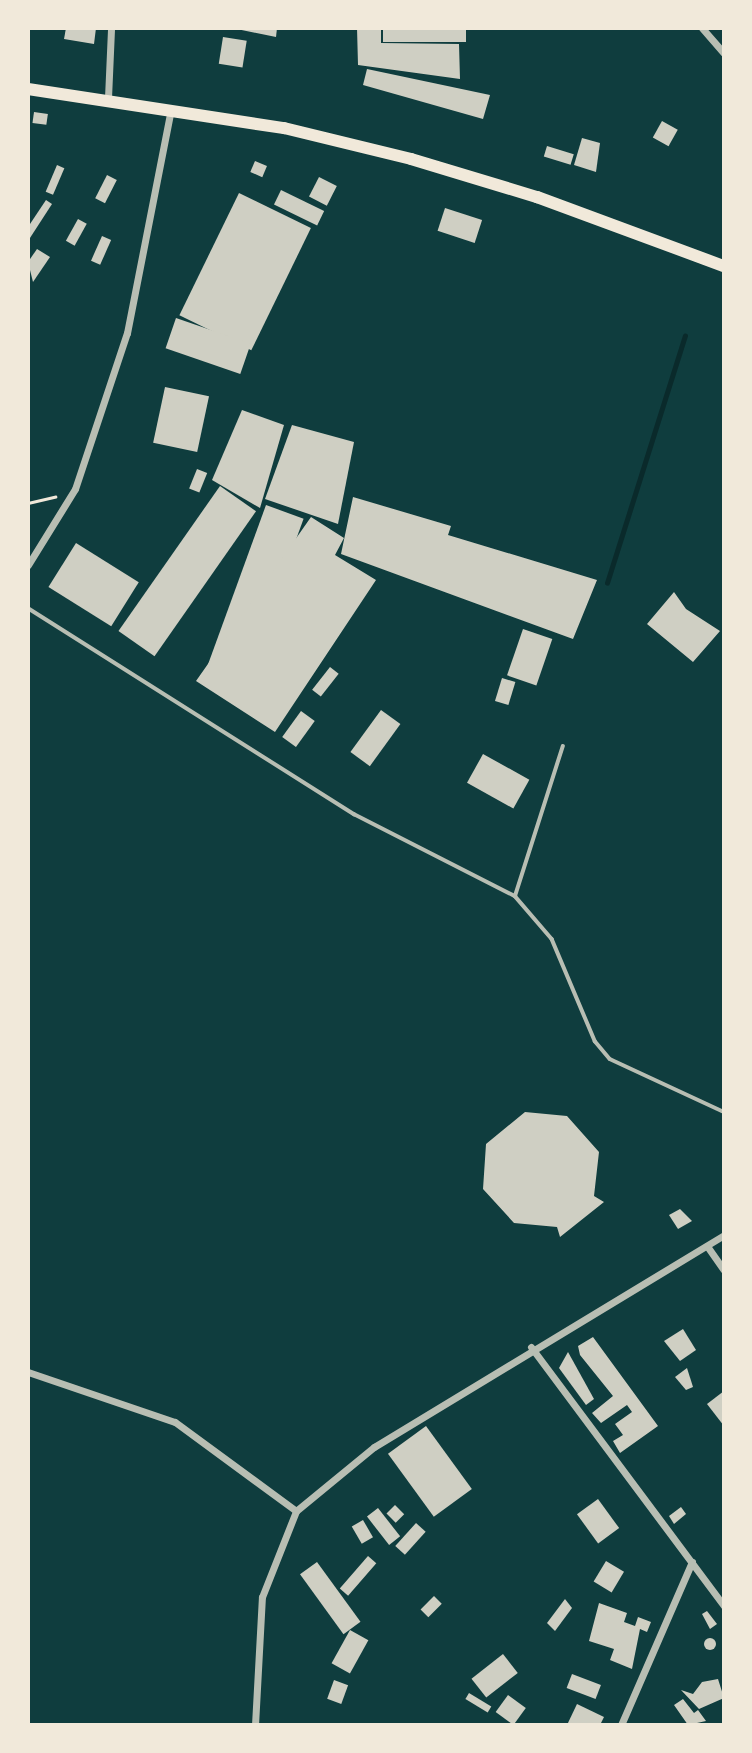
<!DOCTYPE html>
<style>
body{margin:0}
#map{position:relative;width:752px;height:1753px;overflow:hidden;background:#0f3d3e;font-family:Montserrat,sans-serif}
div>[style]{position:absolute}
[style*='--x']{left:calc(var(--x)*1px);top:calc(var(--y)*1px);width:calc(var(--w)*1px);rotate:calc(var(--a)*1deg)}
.stream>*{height:4.5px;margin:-2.25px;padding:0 2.25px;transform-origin:2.25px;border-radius:2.25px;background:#0a2a2b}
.building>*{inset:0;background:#cfcfc3;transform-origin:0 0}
.round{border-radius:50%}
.path>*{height:2.5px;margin:-1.25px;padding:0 1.25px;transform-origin:1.25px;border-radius:1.25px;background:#f1e9da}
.service>*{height:3.5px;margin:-1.75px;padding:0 1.75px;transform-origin:1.75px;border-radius:1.75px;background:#b8beb3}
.minor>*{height:7px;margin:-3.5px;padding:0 3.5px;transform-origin:3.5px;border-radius:3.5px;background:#b8beb3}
.trunk>*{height:12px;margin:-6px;padding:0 6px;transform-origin:6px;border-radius:6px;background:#f1e9da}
span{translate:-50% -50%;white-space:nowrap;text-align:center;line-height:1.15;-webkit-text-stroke:6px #f1e9da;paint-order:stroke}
.frame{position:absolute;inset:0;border:30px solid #f1e9da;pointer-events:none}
</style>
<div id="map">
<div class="stream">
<div style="--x:607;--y:583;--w:259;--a:-72.5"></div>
</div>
<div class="building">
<div style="clip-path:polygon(66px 28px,96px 28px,94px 44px,64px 39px)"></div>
<div style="clip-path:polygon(232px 28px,277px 28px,276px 37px)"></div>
<div style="clip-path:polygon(357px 28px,381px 28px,381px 43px,459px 44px,460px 79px,358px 65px)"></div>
<div style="left:383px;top:28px;width:83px;height:14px"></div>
<div style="left:223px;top:37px;width:24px;height:27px;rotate:9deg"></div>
<div style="clip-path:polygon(367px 69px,490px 95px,483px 119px,363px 85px)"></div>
<div style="left:34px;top:112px;width:14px;height:11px;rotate:8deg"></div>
<div style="left:662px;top:121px;width:18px;height:19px;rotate:29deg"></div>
<div style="clip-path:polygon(582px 138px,600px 143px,596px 172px,574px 165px)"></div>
<div style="left:547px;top:146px;width:28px;height:11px;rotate:17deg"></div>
<div style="left:255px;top:161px;width:13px;height:12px;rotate:23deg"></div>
<div style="left:57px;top:165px;width:8px;height:29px;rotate:23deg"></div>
<div style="left:107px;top:175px;width:11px;height:26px;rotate:27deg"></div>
<div style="left:319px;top:177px;width:20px;height:22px;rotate:27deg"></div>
<div style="left:281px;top:190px;width:48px;height:16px;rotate:26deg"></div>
<div style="left:239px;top:193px;width:80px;height:136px;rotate:26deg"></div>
<div style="clip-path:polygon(46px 200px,52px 204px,28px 241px,28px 227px)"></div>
<div style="left:445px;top:208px;width:39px;height:24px;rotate:18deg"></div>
<div style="left:78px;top:219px;width:10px;height:25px;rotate:29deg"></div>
<div style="left:102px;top:236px;width:10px;height:27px;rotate:24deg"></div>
<div style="clip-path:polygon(37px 249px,50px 257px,33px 282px,28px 262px)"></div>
<div style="left:176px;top:318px;width:79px;height:32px;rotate:19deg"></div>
<div style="left:165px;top:387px;width:45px;height:57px;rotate:12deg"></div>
<div style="clip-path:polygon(242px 410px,284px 425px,260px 508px,212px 480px)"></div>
<div style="clip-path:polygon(292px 425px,354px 442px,338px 524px,265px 499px)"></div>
<div style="left:197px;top:469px;width:11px;height:21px;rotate:22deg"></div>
<div style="left:220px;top:486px;width:44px;height:177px;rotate:35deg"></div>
<div style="clip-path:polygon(353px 497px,451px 526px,448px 535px,597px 580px,573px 639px,341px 554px)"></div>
<div style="left:266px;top:505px;width:40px;height:188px;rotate:20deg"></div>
<div style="clip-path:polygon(311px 517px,344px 538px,335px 555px,376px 580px,275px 732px,196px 681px)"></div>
<div style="left:76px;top:543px;width:74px;height:52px;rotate:32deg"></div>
<div style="clip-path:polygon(674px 592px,686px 609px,720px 631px,693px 662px,647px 624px)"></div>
<div style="left:523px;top:629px;width:31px;height:49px;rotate:19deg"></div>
<div style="left:330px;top:667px;width:11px;height:29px;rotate:38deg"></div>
<div style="left:502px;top:678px;width:14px;height:24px;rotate:17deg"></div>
<div style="left:381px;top:710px;width:24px;height:52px;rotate:36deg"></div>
<div style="left:301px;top:711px;width:17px;height:32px;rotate:36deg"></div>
<div style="left:483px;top:754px;width:53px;height:33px;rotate:29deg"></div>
<div style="clip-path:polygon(525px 1112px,567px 1116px,599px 1152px,594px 1196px,604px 1202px,560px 1237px,557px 1227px,514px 1223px,483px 1189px,486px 1144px)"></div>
<div style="clip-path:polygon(680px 1209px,692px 1221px,678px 1229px,669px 1215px)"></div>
<div style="clip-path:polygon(683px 1329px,696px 1350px,680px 1361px,664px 1341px)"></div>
<div style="clip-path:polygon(593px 1337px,658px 1426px,620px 1453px,613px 1441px,623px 1435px,615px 1424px,632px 1412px,627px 1405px,601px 1423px,592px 1413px,613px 1396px,580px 1355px,578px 1346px)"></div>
<div style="clip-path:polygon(568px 1352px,594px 1399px,586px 1405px,559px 1368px)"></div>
<div style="clip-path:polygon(687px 1368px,693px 1387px,686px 1390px,675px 1377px)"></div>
<div style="clip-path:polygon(724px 1391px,724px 1426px,707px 1404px)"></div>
<div style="left:426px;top:1426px;width:78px;height:47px;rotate:54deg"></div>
<div style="left:598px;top:1499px;width:36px;height:26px;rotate:54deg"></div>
<div style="left:395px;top:1505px;width:13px;height:12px;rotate:45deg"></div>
<div style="clip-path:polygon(681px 1507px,686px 1514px,674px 1524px,669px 1516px)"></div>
<div style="left:378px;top:1508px;width:36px;height:14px;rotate:52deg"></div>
<div style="left:363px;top:1520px;width:20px;height:13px;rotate:60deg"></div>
<div style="left:416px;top:1523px;width:13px;height:31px;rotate:42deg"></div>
<div style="left:368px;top:1556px;width:11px;height:43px;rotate:41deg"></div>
<div style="left:606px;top:1561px;width:21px;height:24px;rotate:31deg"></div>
<div style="left:317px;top:1562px;width:74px;height:21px;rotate:54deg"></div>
<div style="left:434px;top:1596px;width:11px;height:19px;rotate:45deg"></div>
<div style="clip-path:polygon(565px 1599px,572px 1608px,555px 1631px,547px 1623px)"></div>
<div style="clip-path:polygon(599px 1603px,627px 1613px,624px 1622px,635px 1626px,638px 1617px,651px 1622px,647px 1632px,640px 1629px,632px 1669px,610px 1660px,614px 1649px,589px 1641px)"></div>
<div style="clip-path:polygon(707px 1611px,717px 1624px,710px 1629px,702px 1614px)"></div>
<div style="left:350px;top:1630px;width:21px;height:38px;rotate:29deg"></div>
<div class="round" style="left:704px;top:1638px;width:12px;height:12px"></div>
<div style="left:503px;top:1654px;width:24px;height:40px;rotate:52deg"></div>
<div style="left:572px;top:1674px;width:31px;height:15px;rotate:21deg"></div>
<div style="clip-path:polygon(718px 1679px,724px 1698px,699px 1709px,681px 1690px,693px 1694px,702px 1682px)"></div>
<div style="left:334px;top:1680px;width:15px;height:20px;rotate:20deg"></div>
<div style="left:469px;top:1693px;width:26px;height:7px;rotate:31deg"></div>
<div style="left:508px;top:1695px;width:22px;height:21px;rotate:36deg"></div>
<div style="clip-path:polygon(683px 1699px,694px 1713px,698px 1710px,706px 1721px,688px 1725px,674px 1705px)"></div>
<div style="clip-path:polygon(577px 1704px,604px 1717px,600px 1725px,567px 1725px)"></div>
</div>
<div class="path">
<div style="--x:28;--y:503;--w:28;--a:-13"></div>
</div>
<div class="service">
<div style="--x:28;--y:608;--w:386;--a:32.3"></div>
<div style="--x:354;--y:814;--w:181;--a:27"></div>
<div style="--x:515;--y:896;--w:57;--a:49.3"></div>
<div style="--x:552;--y:939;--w:111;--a:67.1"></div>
<div style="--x:595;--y:1041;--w:23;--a:50"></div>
<div style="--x:610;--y:1059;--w:126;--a:24.9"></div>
<div style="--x:515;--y:896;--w:157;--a:-72.3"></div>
</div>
<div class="minor">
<div style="--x:702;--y:28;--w:33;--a:49"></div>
<div style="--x:108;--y:98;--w:70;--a:-87.5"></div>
<div style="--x:28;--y:565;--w:89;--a:-58.3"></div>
<div style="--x:75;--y:489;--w:164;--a:-71.6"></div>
<div style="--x:127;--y:333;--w:228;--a:-78.9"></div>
<div style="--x:707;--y:1246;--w:29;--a:55"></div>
<div style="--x:531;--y:1347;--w:323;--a:53.3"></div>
<div style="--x:28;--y:1372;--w:155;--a:18.8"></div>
<div style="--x:175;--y:1422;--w:150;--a:36.3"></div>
<div style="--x:255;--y:1725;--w:128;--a:-86.9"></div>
<div style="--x:262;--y:1597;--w:92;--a:-68.4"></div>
<div style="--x:296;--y:1511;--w:101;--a:-39.4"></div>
<div style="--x:374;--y:1447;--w:409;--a:-31.2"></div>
<div style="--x:621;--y:1725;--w:178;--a:-66.5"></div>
</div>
<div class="trunk">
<div style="--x:28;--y:89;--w:259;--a:8.7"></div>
<div style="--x:284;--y:128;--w:131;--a:13.7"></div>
<div style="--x:411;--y:159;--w:132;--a:16.8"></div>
<div style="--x:537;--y:197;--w:199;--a:20.3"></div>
</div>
<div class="frame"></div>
</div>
